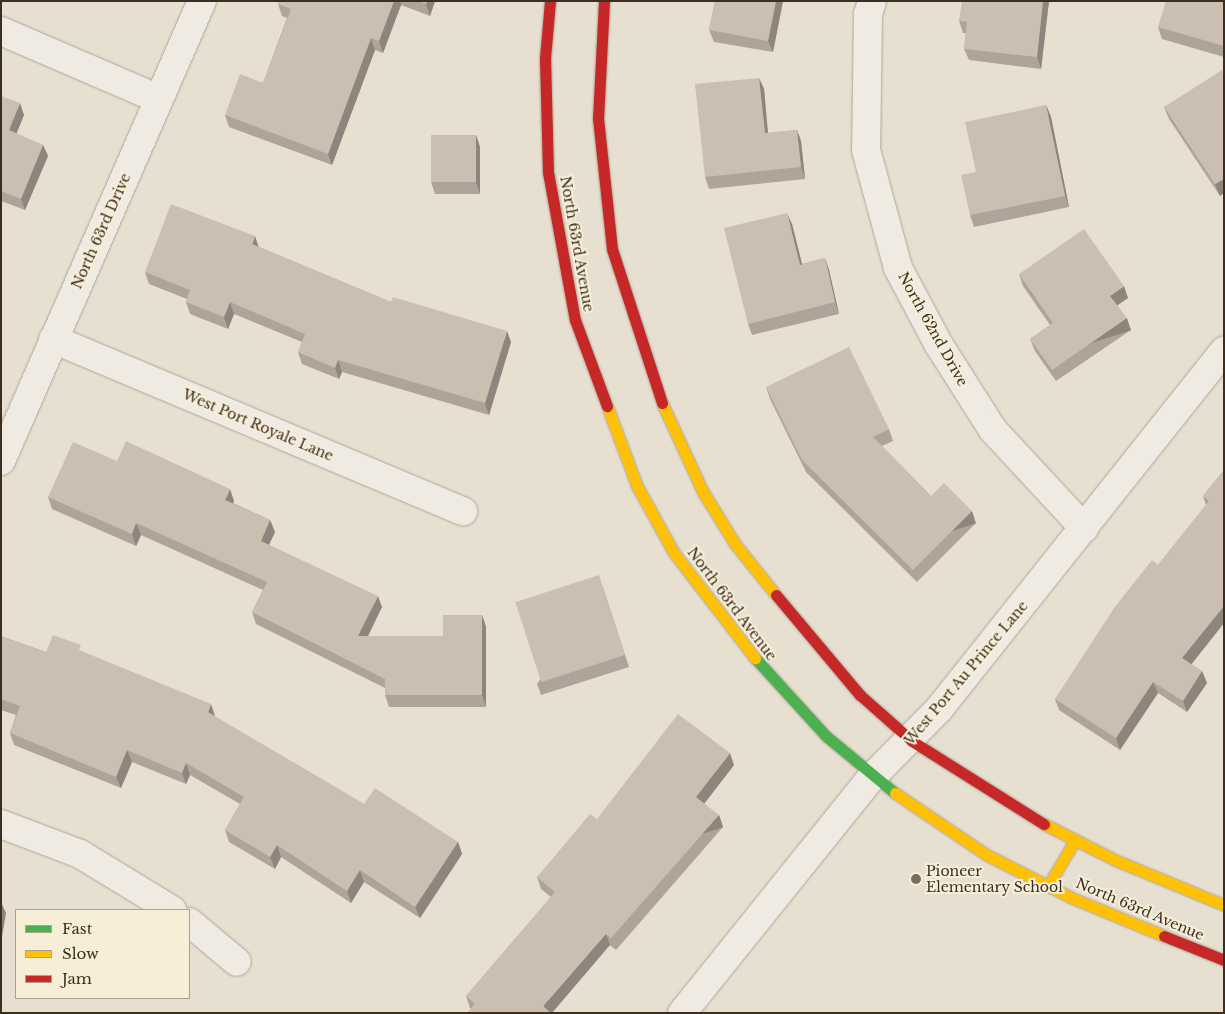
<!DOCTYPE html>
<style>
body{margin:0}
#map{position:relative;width:1225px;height:1014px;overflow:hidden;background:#e7e0d1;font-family:"Libre Baskerville",serif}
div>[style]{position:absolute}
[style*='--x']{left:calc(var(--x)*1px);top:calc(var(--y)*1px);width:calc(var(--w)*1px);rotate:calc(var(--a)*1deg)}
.roads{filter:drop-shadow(0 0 1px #ada599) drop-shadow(0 0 1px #ada599)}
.street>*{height:28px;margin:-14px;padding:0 14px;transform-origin:14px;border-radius:14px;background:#efebe3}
.fast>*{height:11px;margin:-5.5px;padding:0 5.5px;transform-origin:5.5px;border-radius:5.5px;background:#4caf50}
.slow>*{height:11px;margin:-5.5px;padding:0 5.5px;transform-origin:5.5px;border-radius:5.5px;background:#ffc107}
.jam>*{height:11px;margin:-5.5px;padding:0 5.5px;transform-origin:5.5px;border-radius:5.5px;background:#c62828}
.wall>*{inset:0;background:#afa499}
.shaded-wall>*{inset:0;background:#8e867d;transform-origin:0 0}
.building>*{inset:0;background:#cbbfb2;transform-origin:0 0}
.dots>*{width:14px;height:14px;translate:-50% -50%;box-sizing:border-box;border:2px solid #f7eed8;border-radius:50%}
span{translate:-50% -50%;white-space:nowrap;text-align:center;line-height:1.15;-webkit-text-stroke:4px #f7eed8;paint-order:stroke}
.street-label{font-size:14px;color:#3d2e20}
.poi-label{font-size:14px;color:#3d2e20}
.left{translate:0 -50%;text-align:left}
.frame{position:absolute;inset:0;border:2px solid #3d2e20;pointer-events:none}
.legend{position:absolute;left:15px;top:909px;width:175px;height:90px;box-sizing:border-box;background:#f7eed8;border:1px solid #ada18e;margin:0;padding:6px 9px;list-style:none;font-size:15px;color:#3d2e20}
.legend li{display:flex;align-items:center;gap:10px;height:25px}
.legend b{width:25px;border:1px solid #ada18e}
</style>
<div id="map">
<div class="roads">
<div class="street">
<div style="--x:872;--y:1;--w:14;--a:107"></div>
<div style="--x:868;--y:14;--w:136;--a:90.8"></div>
<div style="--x:866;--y:150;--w:122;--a:74.8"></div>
<div style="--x:898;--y:268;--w:87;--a:62"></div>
<div style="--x:939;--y:345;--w:101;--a:57.6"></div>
<div style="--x:993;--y:430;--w:134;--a:47.1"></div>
<div style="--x:1;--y:31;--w:172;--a:23.3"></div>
<div style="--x:53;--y:339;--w:445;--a:22.8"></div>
<div style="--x:1;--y:461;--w:502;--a:-66.4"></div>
<div style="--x:1;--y:824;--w:85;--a:20.8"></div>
<div style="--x:80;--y:854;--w:108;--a:31.3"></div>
<div style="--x:189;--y:922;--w:62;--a:39.8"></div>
<div style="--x:682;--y:1013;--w:303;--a:-51.2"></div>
<div style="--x:872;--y:777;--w:95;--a:-45.4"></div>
<div style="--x:939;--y:709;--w:458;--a:-51.5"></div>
</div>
<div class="fast">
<div style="--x:755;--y:658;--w:105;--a:47.7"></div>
<div style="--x:826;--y:736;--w:89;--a:39.6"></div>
</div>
<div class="slow">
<div style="--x:662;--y:403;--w:98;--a:65.3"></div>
<div style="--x:703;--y:492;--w:61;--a:58.4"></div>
<div style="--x:735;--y:544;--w:65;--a:51.2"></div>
<div style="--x:607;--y:406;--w:85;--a:69.4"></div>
<div style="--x:637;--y:486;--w:77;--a:61.1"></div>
<div style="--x:674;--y:553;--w:133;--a:52.4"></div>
<div style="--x:895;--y:793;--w:111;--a:34"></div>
<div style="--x:987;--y:855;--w:95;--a:26.8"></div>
<div style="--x:1072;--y:898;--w:100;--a:22.4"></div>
<div style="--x:1044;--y:824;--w:80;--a:26.9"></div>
<div style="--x:1115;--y:860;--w:118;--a:22.4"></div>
<div style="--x:1048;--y:886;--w:53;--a:-59.6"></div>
</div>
<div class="jam">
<div style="--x:550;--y:1;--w:57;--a:95"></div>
<div style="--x:545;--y:58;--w:114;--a:88.5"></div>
<div style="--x:548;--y:172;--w:150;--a:79.7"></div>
<div style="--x:575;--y:320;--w:92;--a:69.6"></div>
<div style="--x:604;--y:1;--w:117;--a:92.9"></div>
<div style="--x:598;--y:118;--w:132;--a:83.9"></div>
<div style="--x:612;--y:249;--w:162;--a:72"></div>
<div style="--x:776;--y:595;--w:131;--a:50"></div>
<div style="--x:860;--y:695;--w:69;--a:41.5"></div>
<div style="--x:912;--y:741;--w:156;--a:32.2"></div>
<div style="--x:1164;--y:936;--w:65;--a:21.8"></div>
</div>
</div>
<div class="wall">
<div style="clip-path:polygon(279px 1px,435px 1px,430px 16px,401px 5px,383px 53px,375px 50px,332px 165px,229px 127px,225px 115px,263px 83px,287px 18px,282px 16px,278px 4px)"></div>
<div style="clip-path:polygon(715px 1px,783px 1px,773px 52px,714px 42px,709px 30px)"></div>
<div style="clip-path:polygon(1049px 1px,1041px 69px,969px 60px,964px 49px,966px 33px,963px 33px,959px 21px)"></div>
<div style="clip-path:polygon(1224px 1px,1224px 57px,1162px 39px,1158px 27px)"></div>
<div style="clip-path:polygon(1224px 73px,1224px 193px,1220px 196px,1169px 119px,1164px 107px)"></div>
<div style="clip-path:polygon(759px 78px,764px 89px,768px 133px,797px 130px,801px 141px,805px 179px,709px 189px,705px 177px)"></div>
<div style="clip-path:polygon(1px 96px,24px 115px,16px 134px,43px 145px,48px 156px,25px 210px,1px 201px)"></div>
<div style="clip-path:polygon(1046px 105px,1051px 117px,1069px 207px,974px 227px,970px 215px,976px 172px)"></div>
<div style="clip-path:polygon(476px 135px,480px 147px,480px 194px,435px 194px,431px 182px)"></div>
<div style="clip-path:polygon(792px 224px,802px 264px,825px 258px,829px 270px,839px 314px,752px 335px,748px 324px)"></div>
<div style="clip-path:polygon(259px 247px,391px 302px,511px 342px,489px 415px,342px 372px,339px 379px,302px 364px,298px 352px,302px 342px,234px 314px,228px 329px,190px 314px,186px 302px,187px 299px,149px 284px,145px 272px)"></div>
<div style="clip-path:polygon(1019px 274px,1128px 298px,1117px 305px,1131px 330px,1056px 381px,1035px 351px,1030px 339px,1050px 325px,1023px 286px)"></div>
<div style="clip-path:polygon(766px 387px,889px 429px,893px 441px,882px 446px,931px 496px,976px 523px,917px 582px,806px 472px,770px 399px)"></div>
<div style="clip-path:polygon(117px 461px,234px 501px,233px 503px,270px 520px,275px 532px,269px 545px,382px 607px,368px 636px,443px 636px,482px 615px,486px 627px,486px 707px,389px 707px,385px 695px,385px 688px,256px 624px,252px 612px,263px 590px,141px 535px,136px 546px,52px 509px,48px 497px)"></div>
<div style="clip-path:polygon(1224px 470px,1224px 623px,1191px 664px,1202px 671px,1207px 683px,1187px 712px,1158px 693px,1120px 750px,1059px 710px,1055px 699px,1158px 565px,1206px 505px,1203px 496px)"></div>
<div style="clip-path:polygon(603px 587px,629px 667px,541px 695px,537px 684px)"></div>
<div style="clip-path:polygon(1px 636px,46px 652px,83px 652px,215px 716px,215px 717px,364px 804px,458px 842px,462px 854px,420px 918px,364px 882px,351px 903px,281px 857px,275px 869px,229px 842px,225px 830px,240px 804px,190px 775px,186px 784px,132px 762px,121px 788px,14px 745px,10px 733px,16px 715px,1px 710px)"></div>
<div style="clip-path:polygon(734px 765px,704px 804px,719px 815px,723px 827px,616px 950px,610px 945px,471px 1009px,470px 1008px,466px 996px,551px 897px,541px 889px,537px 877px,597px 819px)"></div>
</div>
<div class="shaded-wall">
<div style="clip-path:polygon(394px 1px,400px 1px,401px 5px,383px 53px,379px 41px)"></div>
<div style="clip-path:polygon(427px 1px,435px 1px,430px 16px,426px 4px)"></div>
<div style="clip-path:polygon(776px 1px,783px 1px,773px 52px,768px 41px)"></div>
<div style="clip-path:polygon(1043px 1px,1049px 1px,1041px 69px,1037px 57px)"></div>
<div style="clip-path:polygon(371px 38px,375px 50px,332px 165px,328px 154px)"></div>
<div style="clip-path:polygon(759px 78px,764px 89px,769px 145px,765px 133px)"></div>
<div style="clip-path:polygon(20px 103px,24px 115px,13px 142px,9px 130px)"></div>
<div style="clip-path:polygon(1046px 105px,1051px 117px,1069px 207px,1065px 196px)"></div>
<div style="clip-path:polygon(797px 130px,801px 141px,805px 179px,801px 167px)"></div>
<div style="clip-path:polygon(476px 135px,480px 147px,480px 194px,476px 182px)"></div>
<div style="clip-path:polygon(43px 145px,48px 156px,25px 210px,21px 199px)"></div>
<div style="clip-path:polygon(1224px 179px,1224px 193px,1220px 196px,1215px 184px)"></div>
<div style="clip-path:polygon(787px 213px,792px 224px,805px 276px,800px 265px)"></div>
<div style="clip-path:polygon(255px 236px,259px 248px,252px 244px)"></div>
<div style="clip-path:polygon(825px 258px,829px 270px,839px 314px,835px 302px)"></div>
<div style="clip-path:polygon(1124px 286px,1128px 298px,1115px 307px,1110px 296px)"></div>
<div style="clip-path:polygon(230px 302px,234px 314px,228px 329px,224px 317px)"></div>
<div style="left:1127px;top:318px;width:13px;height:91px;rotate:72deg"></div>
<div style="clip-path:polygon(507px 331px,511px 342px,489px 415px,485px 403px)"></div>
<div style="clip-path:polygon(338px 360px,342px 372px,339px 379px,335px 368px)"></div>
<div style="clip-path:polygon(230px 489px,234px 501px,229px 511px,225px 500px)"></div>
<div style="left:972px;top:511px;width:13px;height:83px;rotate:72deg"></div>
<div style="clip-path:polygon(270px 520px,275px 532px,265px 553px,261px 541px)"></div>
<div style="clip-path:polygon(136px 523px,141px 535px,136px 546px,132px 534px)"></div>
<div style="clip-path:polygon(378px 596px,382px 607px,362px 648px,358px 636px)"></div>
<div style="clip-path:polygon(1224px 606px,1224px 623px,1187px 670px,1182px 658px)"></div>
<div style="clip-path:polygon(482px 615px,486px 627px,486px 707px,482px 695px)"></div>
<div style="clip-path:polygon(1202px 671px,1207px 683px,1187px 712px,1183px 701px)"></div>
<div style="clip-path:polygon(1153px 682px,1158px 693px,1120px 750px,1116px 738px)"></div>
<div style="clip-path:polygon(211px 704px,215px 716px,212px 724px,208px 712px)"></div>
<div style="clip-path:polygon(127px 750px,132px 762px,121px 788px,116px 777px)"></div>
<div style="clip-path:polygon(730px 753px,734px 765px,700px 809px,696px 797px)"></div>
<div style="clip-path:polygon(186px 763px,190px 775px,186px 784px,182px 773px)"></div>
<div style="left:719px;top:815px;width:13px;height:164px;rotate:72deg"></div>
<div style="clip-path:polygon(458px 842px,462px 854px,420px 918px,415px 907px)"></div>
<div style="clip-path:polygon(277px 845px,281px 857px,275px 869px,270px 857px)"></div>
<div style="clip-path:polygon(360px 870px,364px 882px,351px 903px,347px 891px)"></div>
<div style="clip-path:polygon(1px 902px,6px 913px,1px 943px)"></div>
<div style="clip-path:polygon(606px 934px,610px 945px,552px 1013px,546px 1013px,543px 1006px)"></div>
</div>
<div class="building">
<div style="clip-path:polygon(279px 1px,394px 1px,379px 41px,371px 38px,328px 154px,225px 115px,240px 74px,263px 83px,291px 9px,278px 4px)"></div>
<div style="clip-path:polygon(418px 1px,427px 1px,426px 4px)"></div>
<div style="clip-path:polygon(715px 1px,776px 1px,768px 41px,709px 30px)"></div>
<div style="clip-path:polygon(962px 1px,1043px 1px,1037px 57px,964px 49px,967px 22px,959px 21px)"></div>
<div style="clip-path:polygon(1166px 1px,1224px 1px,1224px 46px,1158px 27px)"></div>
<div style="clip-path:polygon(1222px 70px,1224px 73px,1224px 179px,1215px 184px,1164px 107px)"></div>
<div style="clip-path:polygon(759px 78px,765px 133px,797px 130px,801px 167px,705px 177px,695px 84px)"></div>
<div style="clip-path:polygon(1px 96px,20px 103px,9px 130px,43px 145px,21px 199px,1px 191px)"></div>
<div style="clip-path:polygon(1046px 105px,1065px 196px,970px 215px,961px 175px,976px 172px,965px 122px)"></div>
<div style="left:431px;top:135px;width:45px;height:47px"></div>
<div style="clip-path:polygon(171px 204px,255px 236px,252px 244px,391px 302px,393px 297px,507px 331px,485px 403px,338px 360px,335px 368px,298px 352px,305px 334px,230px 302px,224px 317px,186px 302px,190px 290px,145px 272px)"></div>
<div style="clip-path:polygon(787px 213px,800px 265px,825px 258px,835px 302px,748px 324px,724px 228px)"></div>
<div style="clip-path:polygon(1084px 229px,1124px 286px,1110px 296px,1127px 318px,1052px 370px,1030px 339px,1053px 323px,1019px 274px)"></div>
<div style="clip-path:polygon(849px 347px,889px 429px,873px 437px,931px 496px,944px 483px,972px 511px,913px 570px,802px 460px,766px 387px)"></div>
<div style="clip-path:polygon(126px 441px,230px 489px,225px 500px,270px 520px,261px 541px,378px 596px,358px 636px,443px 636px,443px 615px,482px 615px,482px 695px,385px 695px,385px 679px,252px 612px,267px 582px,136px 523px,132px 534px,48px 497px,73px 442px,117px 461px)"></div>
<div style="clip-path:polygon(1224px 470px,1224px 606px,1182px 658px,1202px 671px,1183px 701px,1153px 682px,1116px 738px,1055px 699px,1114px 608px,1152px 560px,1158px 565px,1209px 501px,1203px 496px)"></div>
<div style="left:599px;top:575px;width:84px;height:88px;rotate:72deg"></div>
<div style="clip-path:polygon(53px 635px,81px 645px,79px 650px,211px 704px,208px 712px,364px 804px,375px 788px,458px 842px,415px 907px,360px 870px,347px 891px,277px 845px,270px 857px,225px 830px,244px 797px,186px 763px,182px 773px,127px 750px,116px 777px,10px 733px,20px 706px,1px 699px,1px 636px,46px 652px)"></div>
<div style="clip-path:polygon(678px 714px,730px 753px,696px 797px,719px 815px,611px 938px,606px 934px,543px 1006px,551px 1013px,467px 1013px,475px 1004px,466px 996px,555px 892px,537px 877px,590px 814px,597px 819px)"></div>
</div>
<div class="dots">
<div style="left:916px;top:879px;background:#786c5e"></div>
</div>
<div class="street-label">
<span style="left:101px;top:231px;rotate:-66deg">North 63rd Drive</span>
<span style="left:577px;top:244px;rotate:80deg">North 63rd Avenue</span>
<span style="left:933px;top:329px;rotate:61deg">North 62nd Drive</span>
<span style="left:258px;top:425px;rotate:23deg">West Port Royale Lane</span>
<span style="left:732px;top:604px;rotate:53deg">North 63rd Avenue</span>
<span style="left:966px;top:673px;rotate:-50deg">West Port Au Prince Lane</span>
<span style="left:1140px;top:909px;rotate:23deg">North 63rd Avenue</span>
</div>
<div class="poi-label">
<span class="left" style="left:926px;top:879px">Pioneer<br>Elementary School</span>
</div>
<div class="frame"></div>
<ul class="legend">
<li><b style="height:6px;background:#4caf50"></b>Fast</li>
<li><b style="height:6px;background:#ffc107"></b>Slow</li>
<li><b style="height:6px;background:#c62828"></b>Jam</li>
</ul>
</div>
